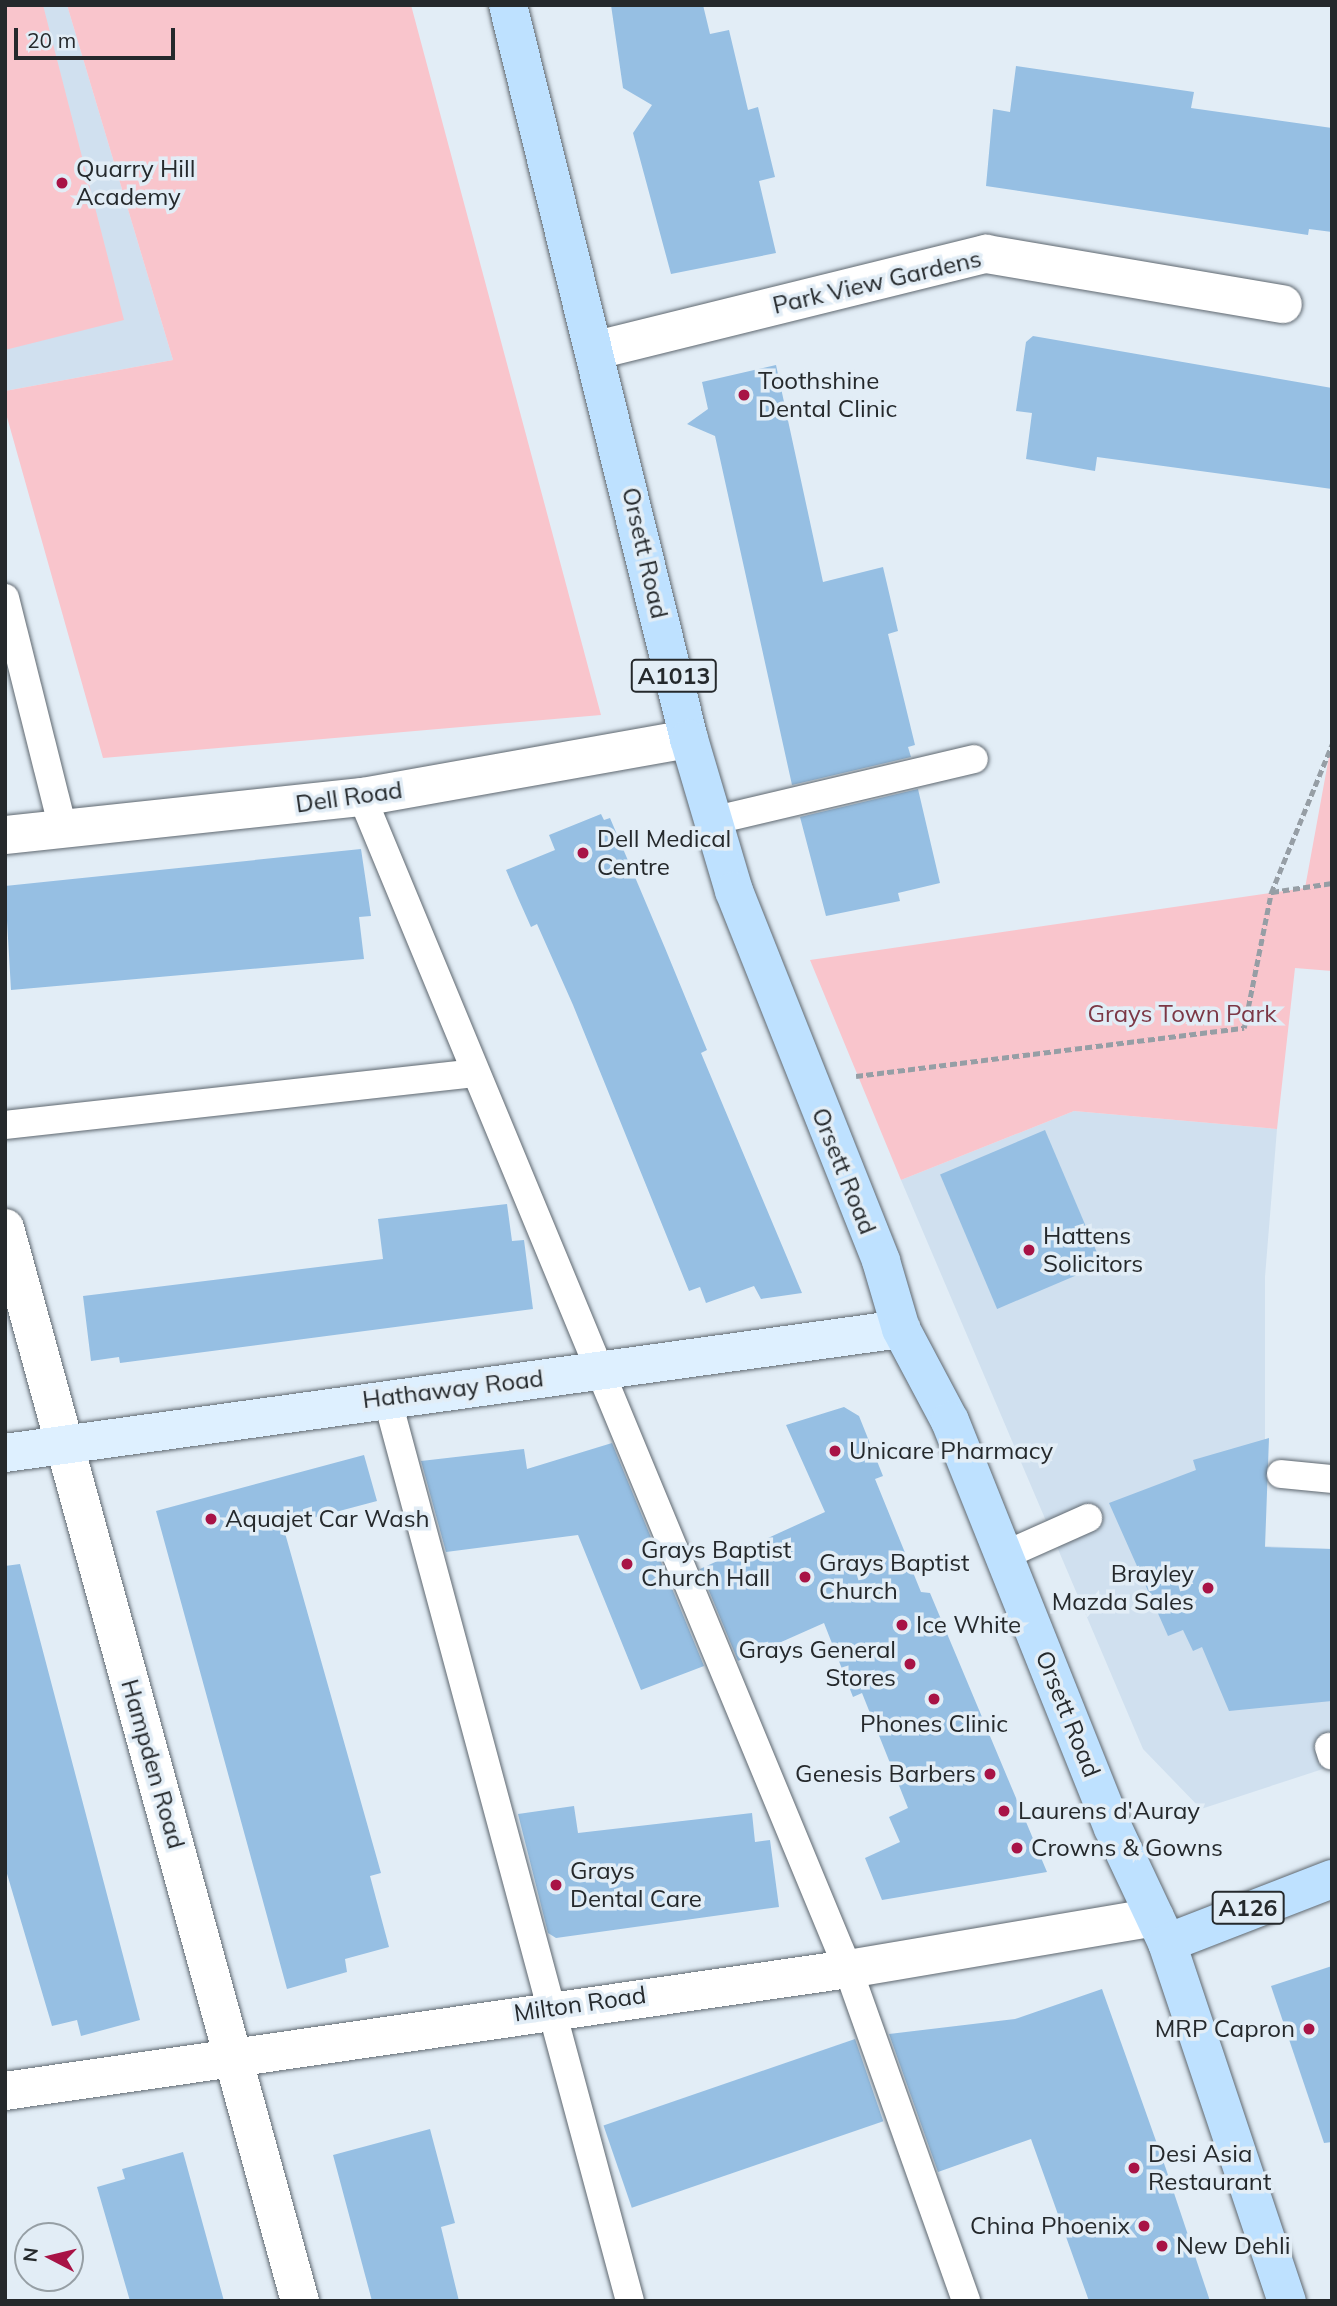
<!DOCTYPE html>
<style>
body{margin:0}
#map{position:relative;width:1337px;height:2306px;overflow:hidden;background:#e2edf6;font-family:Mulish,sans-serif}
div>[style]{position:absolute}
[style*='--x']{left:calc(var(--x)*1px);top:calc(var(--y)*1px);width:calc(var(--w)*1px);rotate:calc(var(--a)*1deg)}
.built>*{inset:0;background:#d0e0ef}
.green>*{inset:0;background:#f9c5cc}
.building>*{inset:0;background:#96bfe3;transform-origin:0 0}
.path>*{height:4.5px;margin-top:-2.25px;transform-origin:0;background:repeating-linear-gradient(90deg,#969ea5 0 7px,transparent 0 10.5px)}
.roads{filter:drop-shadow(0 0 2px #5f6870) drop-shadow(0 0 2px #5f6870)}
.lane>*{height:28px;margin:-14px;padding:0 14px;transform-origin:14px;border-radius:14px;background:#fff}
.street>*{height:38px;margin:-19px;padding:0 19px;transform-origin:19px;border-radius:19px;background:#fff}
.secondary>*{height:38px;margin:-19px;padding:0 19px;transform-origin:19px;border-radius:19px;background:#def0ff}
.primary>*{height:38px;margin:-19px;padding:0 19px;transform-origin:19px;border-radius:19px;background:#bee1ff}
.dots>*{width:19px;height:19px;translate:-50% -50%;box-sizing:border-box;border:4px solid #e2edf6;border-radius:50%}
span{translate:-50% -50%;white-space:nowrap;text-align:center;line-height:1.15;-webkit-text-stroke:7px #e2edf6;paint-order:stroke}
.shield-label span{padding:2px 5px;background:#e2edf6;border:2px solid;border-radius:5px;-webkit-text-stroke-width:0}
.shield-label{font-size:23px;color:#25292c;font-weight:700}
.poi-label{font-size:24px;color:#25292c}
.left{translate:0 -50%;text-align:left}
.right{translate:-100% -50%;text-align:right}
.street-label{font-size:24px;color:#25292c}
.park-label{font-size:24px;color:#7c3745}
.frame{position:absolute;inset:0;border:7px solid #25292c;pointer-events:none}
.north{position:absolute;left:14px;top:2222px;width:70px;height:70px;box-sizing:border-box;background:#e2edf6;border:2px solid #969fa5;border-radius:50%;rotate:277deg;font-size:19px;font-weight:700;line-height:28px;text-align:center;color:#25292c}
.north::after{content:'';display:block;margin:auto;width:24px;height:32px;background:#a81346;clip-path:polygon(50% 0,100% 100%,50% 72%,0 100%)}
.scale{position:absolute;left:14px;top:28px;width:161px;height:32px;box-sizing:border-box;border:4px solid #25292c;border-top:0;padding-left:9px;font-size:21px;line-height:24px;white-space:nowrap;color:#25292c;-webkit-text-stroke:5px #e2edf6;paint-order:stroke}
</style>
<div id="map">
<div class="built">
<div style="clip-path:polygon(5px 5px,67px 5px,173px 360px,5px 391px)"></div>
<div style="clip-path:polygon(1074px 1111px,1277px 1129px,1265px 1277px,1265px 1546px,1332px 1549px,1332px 1766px,1201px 1809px,1143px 1749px,901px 1180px)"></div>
</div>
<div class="green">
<div style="clip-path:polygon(5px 5px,43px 5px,124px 320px,5px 350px)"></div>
<div style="clip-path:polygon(67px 5px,411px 5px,601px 715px,103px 758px,5px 410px,5px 391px,173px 360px)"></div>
<div style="clip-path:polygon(1332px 740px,1332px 971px,1295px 968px,1277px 1129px,1074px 1111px,901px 1180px,810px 960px,1305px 888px)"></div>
</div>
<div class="building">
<div style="clip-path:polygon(611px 5px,703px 5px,710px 34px,729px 30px,748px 110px,758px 107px,775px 177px,759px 181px,776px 253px,671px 274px,633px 133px,652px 105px,623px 88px)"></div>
<div style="clip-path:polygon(1016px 66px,1194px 92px,1191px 108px,1332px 128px,1332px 232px,1309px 229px,1308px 235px,986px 186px,993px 109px,1010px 112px)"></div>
<div style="clip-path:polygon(1033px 336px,1332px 388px,1332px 489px,1097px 457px,1095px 471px,1026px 459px,1032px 413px,1016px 411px,1026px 342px)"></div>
<div style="clip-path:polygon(776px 365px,823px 582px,883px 567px,898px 631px,888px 634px,915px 745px,908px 747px,911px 757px,792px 785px,715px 436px,687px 424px,708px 409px,702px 382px)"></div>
<div style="clip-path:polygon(918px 789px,940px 883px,898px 893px,900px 901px,826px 916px,800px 817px)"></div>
<div style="clip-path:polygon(601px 814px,604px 820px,610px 818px,665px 948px,707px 1050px,701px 1053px,802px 1293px,761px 1299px,754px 1286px,706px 1303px,700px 1287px,689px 1291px,573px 1005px,537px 924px,531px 927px,518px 898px,506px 870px,555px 850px,549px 835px)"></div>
<div style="clip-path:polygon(361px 849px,371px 916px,359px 917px,364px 959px,11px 990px,5px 886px)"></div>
<div style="left:1045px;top:1130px;width:146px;height:114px;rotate:67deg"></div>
<div style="clip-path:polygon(507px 1204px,512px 1241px,524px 1240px,533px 1309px,120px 1363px,119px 1357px,91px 1361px,83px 1296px,383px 1259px,378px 1219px)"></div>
<div style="clip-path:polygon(844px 1407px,859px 1416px,883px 1476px,875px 1479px,921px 1592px,930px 1593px,1047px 1872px,882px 1900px,865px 1858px,900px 1842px,889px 1817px,908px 1808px,862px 1693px,853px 1697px,824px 1623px,738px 1661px,700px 1569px,825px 1512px,786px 1425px)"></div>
<div style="clip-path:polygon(1269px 1438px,1265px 1547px,1332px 1549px,1332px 1701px,1229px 1711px,1202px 1647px,1193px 1651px,1183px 1630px,1168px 1636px,1109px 1503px,1196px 1470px,1193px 1460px)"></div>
<div style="clip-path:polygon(612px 1443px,704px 1666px,641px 1690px,578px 1535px,446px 1552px,421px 1461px,524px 1449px,527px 1469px)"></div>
<div style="clip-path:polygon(364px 1455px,377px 1501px,283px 1526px,381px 1873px,370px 1876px,389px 1947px,345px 1959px,347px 1972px,287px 1989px,156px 1511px)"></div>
<div style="clip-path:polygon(20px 1564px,140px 2020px,81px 2036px,77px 2020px,52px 2026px,5px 1867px,5px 1566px)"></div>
<div style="clip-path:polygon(574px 1806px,578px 1833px,752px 1813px,755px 1842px,770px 1840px,779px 1907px,556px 1938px,548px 1933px,518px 1814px)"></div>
<div style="clip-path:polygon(1332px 1966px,1332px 2142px,1324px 2143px,1271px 1986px)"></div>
<div style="clip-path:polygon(1102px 1989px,1166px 2169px,1210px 2301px,1089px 2301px,1031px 2139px,938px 2172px,889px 2034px,1015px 2019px)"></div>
<div style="left:855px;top:2039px;width:87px;height:266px;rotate:71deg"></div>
<div style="clip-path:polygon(430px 2129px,455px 2223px,441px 2227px,459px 2301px,372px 2301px,333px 2155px)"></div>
<div style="clip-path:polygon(183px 2152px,224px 2301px,130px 2301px,97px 2187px,125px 2179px,122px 2169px)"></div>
</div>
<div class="path">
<div style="--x:1272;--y:892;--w:61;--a:-8.5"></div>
<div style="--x:856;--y:1076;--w:391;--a:-7.1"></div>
<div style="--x:1244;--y:1028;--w:138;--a:-78.7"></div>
<div style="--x:1271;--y:893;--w:161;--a:-67.7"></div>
</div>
<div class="roads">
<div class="lane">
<div style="--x:5;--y:598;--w:238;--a:75.9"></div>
<div style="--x:362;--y:797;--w:1269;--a:67.48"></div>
<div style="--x:848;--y:1969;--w:352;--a:70.4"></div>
<div style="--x:712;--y:821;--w:269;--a:-13.3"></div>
<div style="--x:5;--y:1125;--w:472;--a:-6.3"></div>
<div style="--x:387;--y:1398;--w:935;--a:74.94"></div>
<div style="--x:1281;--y:1474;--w:51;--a:5.6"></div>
<div style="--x:1005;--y:1555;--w:91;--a:-24"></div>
<div style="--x:1329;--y:1747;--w:9;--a:72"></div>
</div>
<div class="street">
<div style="--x:597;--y:350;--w:401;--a:-13.9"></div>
<div style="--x:986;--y:254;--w:301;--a:9.6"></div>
<div style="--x:5;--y:835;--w:359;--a:-6.1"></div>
<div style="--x:362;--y:797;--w:332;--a:-10.1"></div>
<div style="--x:5;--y:1228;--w:1113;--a:74.63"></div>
<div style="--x:5;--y:2091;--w:852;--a:-8.23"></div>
<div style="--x:848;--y:1969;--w:311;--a:-9.6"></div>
</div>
<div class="secondary">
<div style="--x:5;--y:1453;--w:905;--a:-7.88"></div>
</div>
<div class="primary">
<div style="--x:508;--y:5;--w:756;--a:76.15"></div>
<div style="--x:689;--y:739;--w:159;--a:73.5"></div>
<div style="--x:734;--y:891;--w:398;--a:68.3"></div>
<div style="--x:881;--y:1261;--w:71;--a:73.6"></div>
<div style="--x:901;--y:1329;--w:104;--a:62"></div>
<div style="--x:950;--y:1421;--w:438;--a:68.2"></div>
<div style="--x:1113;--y:1828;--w:127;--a:64.8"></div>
<div style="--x:1167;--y:1943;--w:378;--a:71.5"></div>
<div style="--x:1167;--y:1943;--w:177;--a:-21.2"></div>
</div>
</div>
<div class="dots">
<div style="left:62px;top:183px;background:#a81346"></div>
<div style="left:744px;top:395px;background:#a81346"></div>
<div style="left:583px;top:853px;background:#a81346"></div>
<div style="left:1029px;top:1250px;background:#a81346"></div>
<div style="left:835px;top:1451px;background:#a81346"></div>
<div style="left:211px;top:1519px;background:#a81346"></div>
<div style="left:627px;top:1564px;background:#a81346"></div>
<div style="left:805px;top:1577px;background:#a81346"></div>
<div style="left:1208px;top:1588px;background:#a81346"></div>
<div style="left:902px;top:1625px;background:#a81346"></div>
<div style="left:910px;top:1664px;background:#a81346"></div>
<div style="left:934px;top:1699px;background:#a81346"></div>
<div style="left:990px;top:1774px;background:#a81346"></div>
<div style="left:1004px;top:1811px;background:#a81346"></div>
<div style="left:1017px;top:1848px;background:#a81346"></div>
<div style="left:556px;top:1885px;background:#a81346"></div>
<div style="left:1309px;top:2029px;background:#a81346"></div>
<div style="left:1134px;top:2168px;background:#a81346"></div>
<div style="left:1144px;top:2226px;background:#a81346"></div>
<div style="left:1162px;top:2246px;background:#a81346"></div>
</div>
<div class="shield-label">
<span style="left:674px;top:676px">A1013</span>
<span style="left:1248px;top:1908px">A126</span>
</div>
<div class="poi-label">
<span class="left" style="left:76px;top:183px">Quarry Hill<br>Academy</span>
<span class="left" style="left:758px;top:395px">Toothshine<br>Dental Clinic</span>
<span class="left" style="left:597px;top:853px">Dell Medical<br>Centre</span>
<span class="left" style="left:1043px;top:1250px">Hattens<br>Solicitors</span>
<span class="left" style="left:849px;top:1451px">Unicare Pharmacy</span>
<span class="left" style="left:225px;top:1519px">Aquajet Car Wash</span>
<span class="left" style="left:641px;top:1564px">Grays Baptist<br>Church Hall</span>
<span class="left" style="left:819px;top:1577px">Grays Baptist<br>Church</span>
<span class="right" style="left:1194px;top:1588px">Brayley<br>Mazda Sales</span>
<span class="left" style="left:916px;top:1625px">Ice White</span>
<span class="right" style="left:896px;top:1664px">Grays General<br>Stores</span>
<span style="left:934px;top:1724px">Phones Clinic</span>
<span class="right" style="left:976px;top:1774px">Genesis Barbers</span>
<span class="left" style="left:1018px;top:1811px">Laurens d'Auray</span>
<span class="left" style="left:1031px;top:1848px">Crowns &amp; Gowns</span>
<span class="left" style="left:570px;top:1885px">Grays<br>Dental Care</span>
<span class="right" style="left:1295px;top:2029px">MRP Capron</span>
<span class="left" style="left:1148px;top:2168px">Desi Asia<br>Restaurant</span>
<span class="right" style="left:1130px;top:2226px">China Phoenix</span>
<span class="left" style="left:1176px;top:2246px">New Dehli</span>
</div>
<div class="street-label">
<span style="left:877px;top:282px;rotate:-13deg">Park View Gardens</span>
<span style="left:645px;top:553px;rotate:77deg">Orsett Road</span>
<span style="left:349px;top:797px;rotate:-8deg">Dell Road</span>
<span style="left:844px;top:1171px;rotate:68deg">Orsett Road</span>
<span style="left:453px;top:1389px;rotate:-7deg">Hathaway Road</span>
<span style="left:1068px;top:1714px;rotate:68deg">Orsett Road</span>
<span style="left:153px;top:1764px;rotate:74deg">Hampden Road</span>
<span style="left:580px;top:2004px;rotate:-8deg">Milton Road</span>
</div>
<div class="park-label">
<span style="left:1182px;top:1014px">Grays Town Park</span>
</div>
<div class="frame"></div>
<div class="north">N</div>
<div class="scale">20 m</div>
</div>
